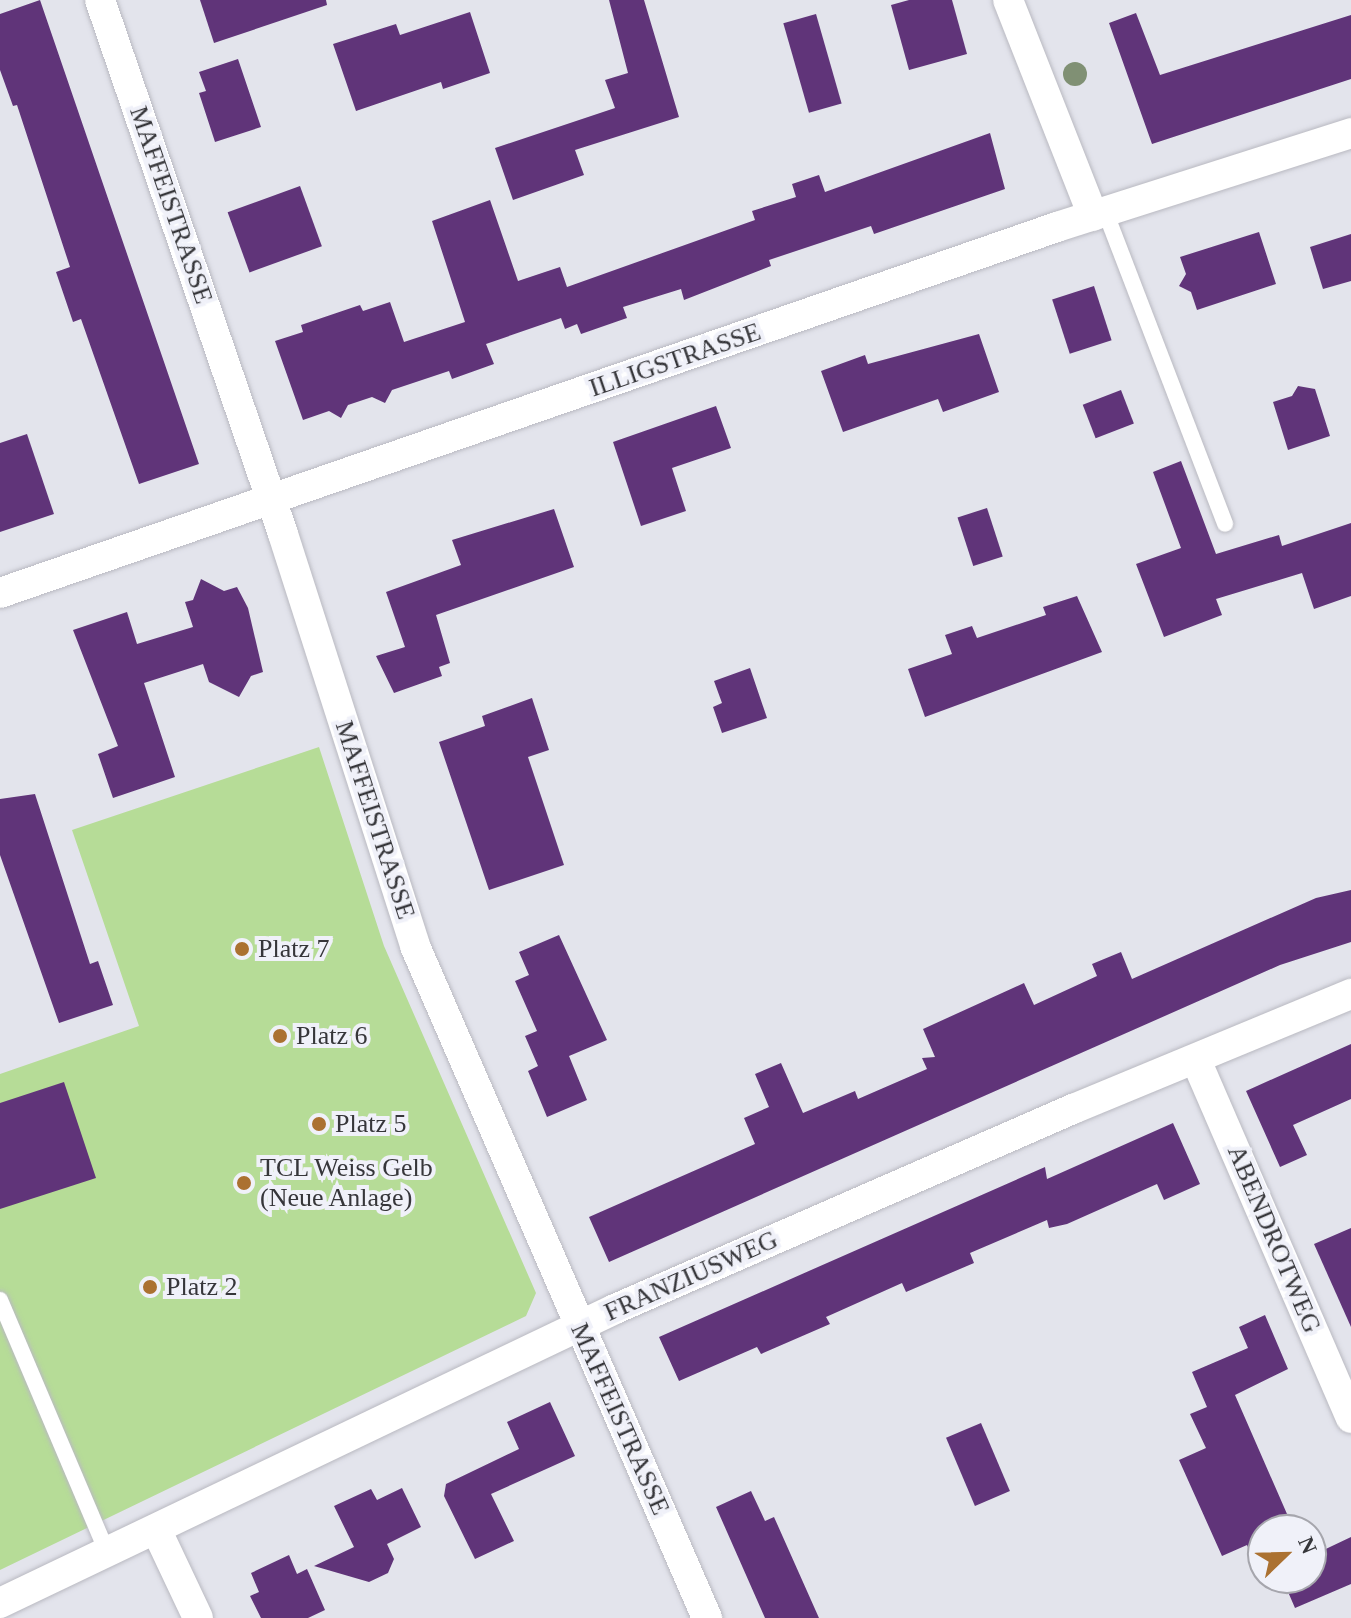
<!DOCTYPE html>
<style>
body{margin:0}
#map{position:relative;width:1351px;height:1618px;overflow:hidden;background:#e3e4ec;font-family:"Times New Roman",serif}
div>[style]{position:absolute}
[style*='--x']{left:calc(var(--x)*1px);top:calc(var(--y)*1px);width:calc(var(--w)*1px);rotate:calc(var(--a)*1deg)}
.green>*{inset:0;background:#b6dc97}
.building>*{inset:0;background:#603479;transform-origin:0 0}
.roads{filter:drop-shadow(0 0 2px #b9b9c1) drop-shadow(0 0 2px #b9b9c1)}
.service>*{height:16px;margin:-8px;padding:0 8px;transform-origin:8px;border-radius:8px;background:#fff}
.minor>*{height:30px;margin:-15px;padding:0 15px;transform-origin:15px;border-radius:15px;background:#fff}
.trees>*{width:24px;height:24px;margin:-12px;border-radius:50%;background:#809074}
.dots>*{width:22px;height:22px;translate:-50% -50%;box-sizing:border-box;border:4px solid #f0f1f9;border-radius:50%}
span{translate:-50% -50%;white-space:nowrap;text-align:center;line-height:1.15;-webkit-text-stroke:8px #f0f1f9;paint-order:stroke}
.street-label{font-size:26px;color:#36363a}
.poi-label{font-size:26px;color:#36363a}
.left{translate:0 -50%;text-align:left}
.north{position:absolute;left:1247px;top:1514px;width:80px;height:80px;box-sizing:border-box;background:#f0f1f9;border:2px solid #a6a6ad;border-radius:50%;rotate:67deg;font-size:22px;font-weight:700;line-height:32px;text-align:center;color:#36363a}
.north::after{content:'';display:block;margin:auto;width:28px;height:36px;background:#ab7131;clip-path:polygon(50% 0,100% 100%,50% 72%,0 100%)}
</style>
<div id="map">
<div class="green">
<div style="clip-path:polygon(319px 747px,384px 946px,536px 1293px,526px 1316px,0 1570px,0 1074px,139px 1026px,72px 830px)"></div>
</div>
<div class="building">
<div style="clip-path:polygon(40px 0,199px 464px,139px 484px,81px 319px,73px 322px,56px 272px,70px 267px,17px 105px,13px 106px,0 70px,0 14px)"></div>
<div style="clip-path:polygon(200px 0,326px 0,327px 5px,214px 43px)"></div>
<div style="clip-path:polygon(609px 0,644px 0,679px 117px,575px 150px,584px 175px,513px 200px,495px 148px,615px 108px,605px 80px,628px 73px)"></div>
<div style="clip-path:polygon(909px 0,952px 0,967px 54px,909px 70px,891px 5px)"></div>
<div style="clip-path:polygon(470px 12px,490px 73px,443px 89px,441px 82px,356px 111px,333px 44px,396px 24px,400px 35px)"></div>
<div style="clip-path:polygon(1136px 13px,1160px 75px,1351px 15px,1351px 79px,1152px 144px,1109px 23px)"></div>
<div style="left:816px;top:14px;width:93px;height:34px;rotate:74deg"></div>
<div style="clip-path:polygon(238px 59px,261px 127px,215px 142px,199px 93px,206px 91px,199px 72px)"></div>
<div style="clip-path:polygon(990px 133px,1005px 189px,874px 234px,871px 226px,769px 260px,771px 266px,684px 300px,681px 289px,623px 307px,627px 318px,581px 334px,577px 324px,565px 329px,561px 318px,486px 344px,494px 364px,452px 379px,449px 371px,392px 390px,385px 403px,372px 397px,348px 405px,341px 418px,329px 411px,303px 420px,275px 341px,303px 332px,301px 325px,360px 305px,363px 311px,390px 302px,404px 342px,465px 322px,432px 221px,490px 200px,518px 281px,560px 267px,567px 287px,755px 220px,752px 211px,796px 197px,792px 184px,819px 175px,825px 192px)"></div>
<div style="left:300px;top:186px;width:64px;height:77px;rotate:70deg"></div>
<div style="clip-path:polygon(1259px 232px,1276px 284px,1197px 310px,1191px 292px,1179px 286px,1186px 274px,1180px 257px)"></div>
<div style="clip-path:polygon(1351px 234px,1351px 281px,1323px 289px,1310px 247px)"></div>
<div style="left:1094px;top:286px;width:57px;height:44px;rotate:72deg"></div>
<div style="clip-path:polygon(979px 334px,999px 392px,943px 412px,938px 399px,843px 432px,821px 371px,865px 355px,868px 364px)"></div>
<div style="clip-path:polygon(1298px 386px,1315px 389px,1330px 436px,1288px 450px,1273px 402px,1292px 396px)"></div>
<div style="left:1121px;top:390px;width:36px;height:41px;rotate:69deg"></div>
<div style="clip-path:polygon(716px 406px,731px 448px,672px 468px,686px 511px,641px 526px,613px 442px)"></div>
<div style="clip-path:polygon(27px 434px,54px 514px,0 532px,0 443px)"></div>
<div style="clip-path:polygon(1181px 461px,1216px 554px,1279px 535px,1282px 546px,1351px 523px,1351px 596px,1314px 609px,1302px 573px,1216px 599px,1222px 615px,1164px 637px,1136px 564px,1181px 548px,1153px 472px)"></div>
<div style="left:987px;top:508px;width:51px;height:31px;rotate:72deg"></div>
<div style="clip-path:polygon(554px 509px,574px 567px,436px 615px,450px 663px,439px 667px,442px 676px,394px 693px,376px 656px,405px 647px,386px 592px,461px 565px,452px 540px)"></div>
<div style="clip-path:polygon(201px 579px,224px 591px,237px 587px,248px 608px,263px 672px,251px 676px,239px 697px,209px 682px,203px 664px,144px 683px,175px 777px,113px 798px,98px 754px,118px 746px,73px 630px,127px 612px,137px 644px,193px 627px,185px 602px,193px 600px)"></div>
<div style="clip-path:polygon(1077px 596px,1102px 652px,925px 717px,908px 669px,952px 654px,945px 635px,972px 626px,977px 638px,1046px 615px,1043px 607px)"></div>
<div style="clip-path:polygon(750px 668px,767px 718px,722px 733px,713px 707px,722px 703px,714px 681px)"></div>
<div style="clip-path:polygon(532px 698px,549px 750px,528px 757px,564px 865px,489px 890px,439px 742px,485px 726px,482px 716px)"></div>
<div style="clip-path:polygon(35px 794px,90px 964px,98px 961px,113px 1005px,59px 1023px,0 855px,0 799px)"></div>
<div style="clip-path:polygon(1351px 890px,1351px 942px,1280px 965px,609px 1262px,589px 1217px,755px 1144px,744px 1118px,769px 1107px,755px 1074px,781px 1063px,803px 1113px,855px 1091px,858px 1099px,927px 1069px,922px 1058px,935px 1057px,923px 1029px,1024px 983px,1034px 1005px,1097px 976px,1092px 964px,1121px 952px,1132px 979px,1316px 898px)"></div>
<div style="clip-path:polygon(559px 935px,607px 1040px,569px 1056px,587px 1100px,547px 1117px,528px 1071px,538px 1066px,525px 1036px,537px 1031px,515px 981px,529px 975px,519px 952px)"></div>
<div style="clip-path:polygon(1351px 1044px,1351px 1099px,1293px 1125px,1307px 1155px,1280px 1167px,1246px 1091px)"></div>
<div style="clip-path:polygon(64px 1082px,96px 1178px,0 1209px,0 1103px)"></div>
<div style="clip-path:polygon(1173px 1123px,1200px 1184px,1164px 1200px,1157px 1184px,1067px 1224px,1049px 1228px,1047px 1220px,970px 1253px,974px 1263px,906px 1292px,902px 1283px,826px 1317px,830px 1324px,761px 1354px,757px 1347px,679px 1381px,659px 1337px,1045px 1167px,1047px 1179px)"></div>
<div style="clip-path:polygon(1351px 1228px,1351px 1327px,1314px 1244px)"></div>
<div style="clip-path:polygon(1265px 1315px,1288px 1369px,1235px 1395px,1294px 1530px,1263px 1530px,1261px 1578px,1247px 1545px,1222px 1556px,1179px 1460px,1206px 1448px,1190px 1414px,1207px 1407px,1192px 1372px,1248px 1348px,1239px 1327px)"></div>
<div style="clip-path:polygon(550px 1402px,575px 1456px,491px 1494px,514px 1541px,475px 1559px,444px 1496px,446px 1484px,519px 1449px,507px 1422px)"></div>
<div style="left:981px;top:1423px;width:74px;height:38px;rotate:67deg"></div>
<div style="clip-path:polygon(402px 1488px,421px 1527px,387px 1544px,394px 1559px,388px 1573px,369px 1582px,314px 1566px,354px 1547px,334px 1506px,371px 1489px,377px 1500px)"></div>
<div style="clip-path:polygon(751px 1491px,765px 1521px,774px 1517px,819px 1618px,765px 1618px,716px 1507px)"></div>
<div style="clip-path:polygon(1351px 1537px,1351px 1584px,1295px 1608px,1282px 1578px,1311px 1578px,1311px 1556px)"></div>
<div style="clip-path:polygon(289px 1555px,297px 1574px,307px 1569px,325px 1610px,308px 1618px,261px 1618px,250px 1596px,259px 1592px,251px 1573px)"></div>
</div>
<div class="roads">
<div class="service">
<div style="--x:1105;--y:211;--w:335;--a:69"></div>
<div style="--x:0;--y:1300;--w:274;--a:67"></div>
</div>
<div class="minor">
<div style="--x:100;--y:0;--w:564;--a:71.08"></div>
<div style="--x:283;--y:534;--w:433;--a:72.2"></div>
<div style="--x:415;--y:946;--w:733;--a:66.51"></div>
<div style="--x:1008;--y:0;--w:232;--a:68.5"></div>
<div style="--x:0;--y:593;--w:1119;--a:-19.1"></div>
<div style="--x:1057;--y:227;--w:309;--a:-17.7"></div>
<div style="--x:1196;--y:1060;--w:390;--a:66.6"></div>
<div style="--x:156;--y:1529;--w:98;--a:64.7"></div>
<div style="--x:0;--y:1603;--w:682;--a:-25.55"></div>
<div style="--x:615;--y:1309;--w:500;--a:-23.6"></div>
<div style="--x:1073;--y:1109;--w:301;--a:-22.5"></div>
</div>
</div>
<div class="trees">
<div style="left:1075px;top:74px"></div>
</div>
<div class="dots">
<div style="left:242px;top:949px;background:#ab7131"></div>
<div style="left:280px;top:1036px;background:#ab7131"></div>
<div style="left:319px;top:1124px;background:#ab7131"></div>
<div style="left:244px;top:1183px;background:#ab7131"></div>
<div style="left:150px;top:1287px;background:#ab7131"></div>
</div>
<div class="street-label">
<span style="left:171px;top:205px;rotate:71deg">MAFFEISTRASSE</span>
<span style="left:675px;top:360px;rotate:-19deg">ILLIGSTRASSE</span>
<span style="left:375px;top:820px;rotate:72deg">MAFFEISTRASSE</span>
<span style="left:1274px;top:1239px;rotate:67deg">ABENDROTWEG</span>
<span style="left:691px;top:1276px;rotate:-24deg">FRANZIUSWEG</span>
<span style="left:620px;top:1419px;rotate:66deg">MAFFEISTRASSE</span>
</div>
<div class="poi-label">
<span class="left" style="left:258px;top:949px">Platz 7</span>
<span class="left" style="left:296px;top:1036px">Platz 6</span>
<span class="left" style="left:335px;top:1124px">Platz 5</span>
<span class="left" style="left:260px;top:1183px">TCL Weiss Gelb<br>(Neue Anlage)</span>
<span class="left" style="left:166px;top:1287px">Platz 2</span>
</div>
<div class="north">N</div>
</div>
